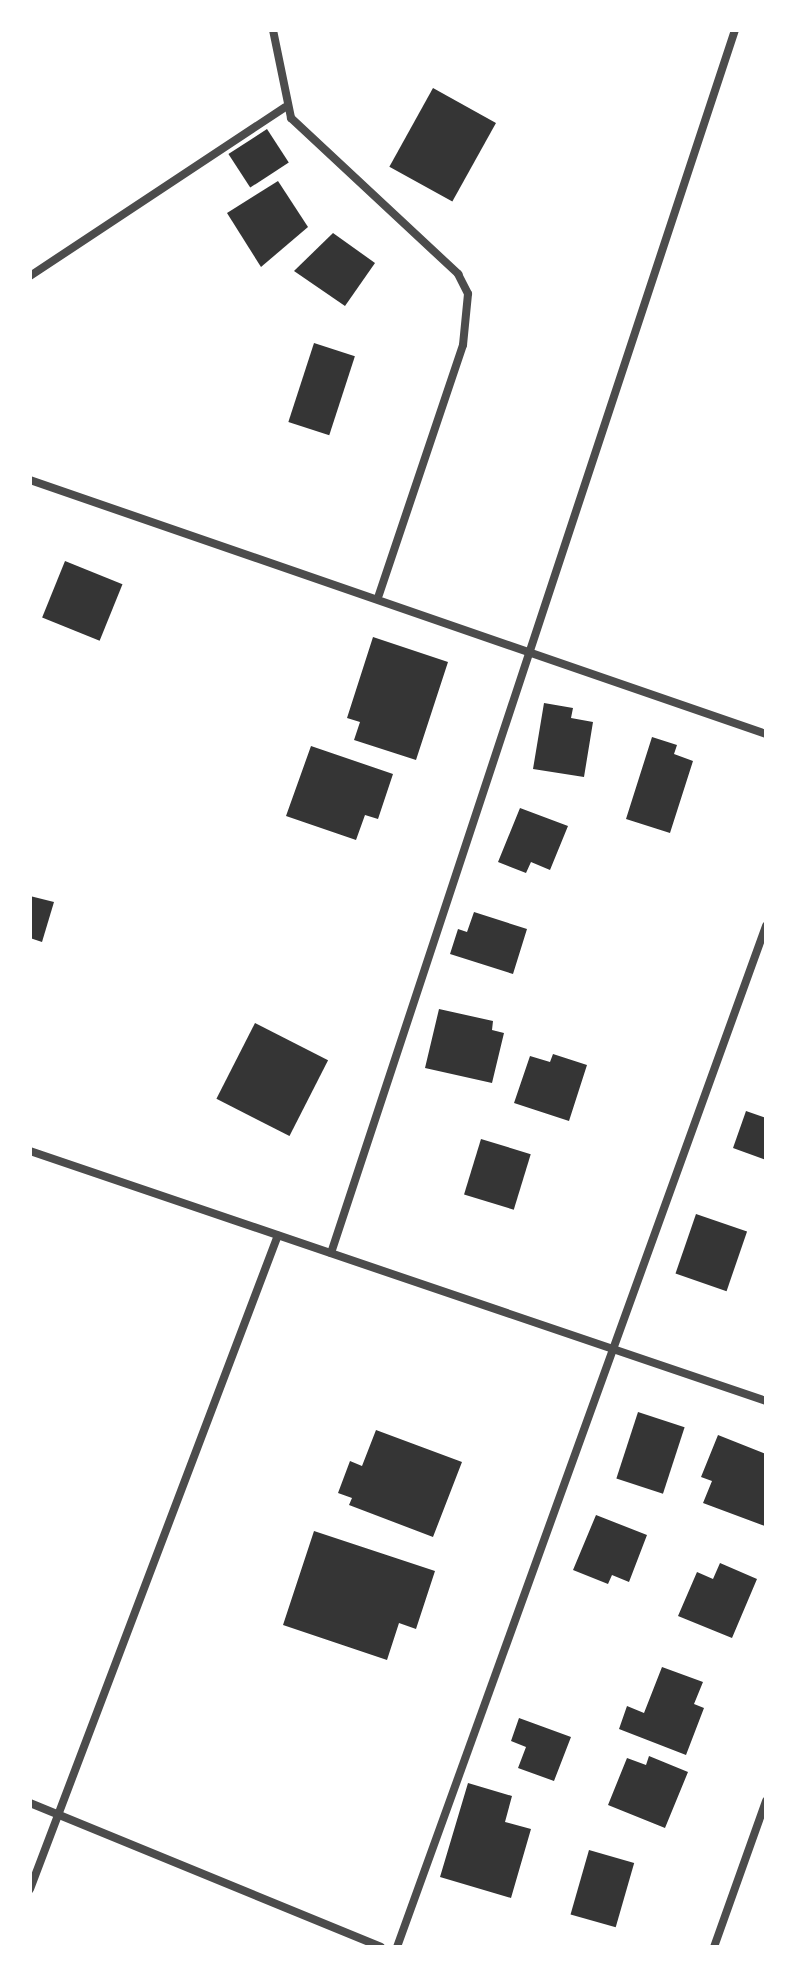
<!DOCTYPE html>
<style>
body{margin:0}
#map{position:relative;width:796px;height:1977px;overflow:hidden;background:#fff;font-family:Inter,sans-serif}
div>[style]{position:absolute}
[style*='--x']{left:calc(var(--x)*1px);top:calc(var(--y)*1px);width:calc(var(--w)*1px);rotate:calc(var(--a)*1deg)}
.building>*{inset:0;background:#353535;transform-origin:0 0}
.minor>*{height:8px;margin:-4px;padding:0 4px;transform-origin:4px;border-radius:4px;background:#4c4c4c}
span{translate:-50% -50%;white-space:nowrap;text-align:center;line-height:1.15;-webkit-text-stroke:7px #fff;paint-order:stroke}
.frame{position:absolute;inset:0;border:32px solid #fff;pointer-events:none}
</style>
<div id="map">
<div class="building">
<div style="left:433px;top:88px;width:72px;height:90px;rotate:29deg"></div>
<div style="left:267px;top:129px;width:40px;height:46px;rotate:57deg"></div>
<div style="clip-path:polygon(278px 181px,308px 227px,261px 267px,227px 213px)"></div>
<div style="clip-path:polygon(333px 233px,375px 263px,345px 306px,294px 271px)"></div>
<div style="left:314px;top:343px;width:43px;height:83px;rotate:18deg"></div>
<div style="left:65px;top:561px;width:62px;height:61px;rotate:22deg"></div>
<div style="clip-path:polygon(373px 637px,448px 662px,416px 760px,354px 740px,360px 722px,347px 718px)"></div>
<div style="clip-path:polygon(544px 703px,573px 708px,571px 718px,593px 722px,584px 777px,533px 769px)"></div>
<div style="clip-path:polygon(652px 737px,677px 745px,674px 754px,693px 761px,670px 833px,626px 819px)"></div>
<div style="clip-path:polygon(311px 746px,393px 774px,378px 819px,365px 815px,356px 840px,286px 816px)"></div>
<div style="clip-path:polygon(520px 808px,568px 826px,550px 870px,531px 862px,526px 873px,498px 862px)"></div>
<div style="clip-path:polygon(30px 896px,54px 902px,42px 942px,30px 938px)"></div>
<div style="clip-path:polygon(474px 912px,527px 929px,513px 974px,450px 954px,458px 929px,467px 932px)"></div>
<div style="clip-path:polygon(439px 1009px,493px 1021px,492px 1030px,504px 1033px,492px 1083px,425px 1068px)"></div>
<div style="left:255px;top:1023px;width:82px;height:85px;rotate:27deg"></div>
<div style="clip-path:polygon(553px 1054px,587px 1065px,569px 1121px,514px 1103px,530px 1056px,550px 1062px)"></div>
<div style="clip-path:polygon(746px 1111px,766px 1118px,766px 1160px,733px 1148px)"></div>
<div style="left:481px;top:1139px;width:52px;height:58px;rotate:17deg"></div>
<div style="left:696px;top:1214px;width:54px;height:63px;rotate:19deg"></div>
<div style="left:638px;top:1412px;width:49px;height:70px;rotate:18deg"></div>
<div style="clip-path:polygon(376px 1430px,462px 1462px,433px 1537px,349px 1505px,352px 1498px,338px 1493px,350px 1461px,362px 1466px)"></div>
<div style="clip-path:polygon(718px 1435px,766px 1454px,765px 1526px,703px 1503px,712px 1481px,701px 1477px)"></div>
<div style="clip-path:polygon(596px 1515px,647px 1535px,629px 1582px,612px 1575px,608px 1584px,573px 1570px)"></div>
<div style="clip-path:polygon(314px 1531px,435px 1571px,416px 1629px,399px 1623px,387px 1660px,283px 1625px)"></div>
<div style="clip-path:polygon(720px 1563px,757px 1579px,732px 1638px,678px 1616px,697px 1572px,713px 1579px)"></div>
<div style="clip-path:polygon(662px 1667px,703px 1682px,694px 1704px,704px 1708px,686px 1755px,619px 1729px,627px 1706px,644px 1713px)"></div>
<div style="clip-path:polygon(519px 1718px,571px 1737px,554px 1781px,518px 1768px,526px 1747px,511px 1741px)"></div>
<div style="clip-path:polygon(649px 1756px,688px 1772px,665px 1828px,608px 1805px,627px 1758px,646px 1765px)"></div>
<div style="clip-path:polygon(468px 1783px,512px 1796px,505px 1822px,531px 1829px,511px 1898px,440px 1877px)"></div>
<div style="left:589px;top:1850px;width:47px;height:67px;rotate:16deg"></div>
</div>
<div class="minor">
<div style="--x:273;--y:30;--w:90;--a:78.4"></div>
<div style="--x:291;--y:118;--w:229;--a:43"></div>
<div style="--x:458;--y:274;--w:22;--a:63"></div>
<div style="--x:468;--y:294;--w:51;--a:95.6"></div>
<div style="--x:463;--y:345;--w:264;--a:108.6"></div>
<div style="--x:30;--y:276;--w:306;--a:-33.5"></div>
<div style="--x:30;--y:480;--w:779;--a:19.04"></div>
<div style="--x:30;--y:1151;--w:777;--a:18.76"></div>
<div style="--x:331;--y:1253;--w:1288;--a:-71.72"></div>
<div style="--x:30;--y:1803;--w:379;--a:22.3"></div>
<div style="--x:30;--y:1889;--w:699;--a:-69.23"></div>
<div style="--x:397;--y:1947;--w:1086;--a:-70.13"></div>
<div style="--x:714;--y:1947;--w:155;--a:-70.4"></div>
</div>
<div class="frame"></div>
</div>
